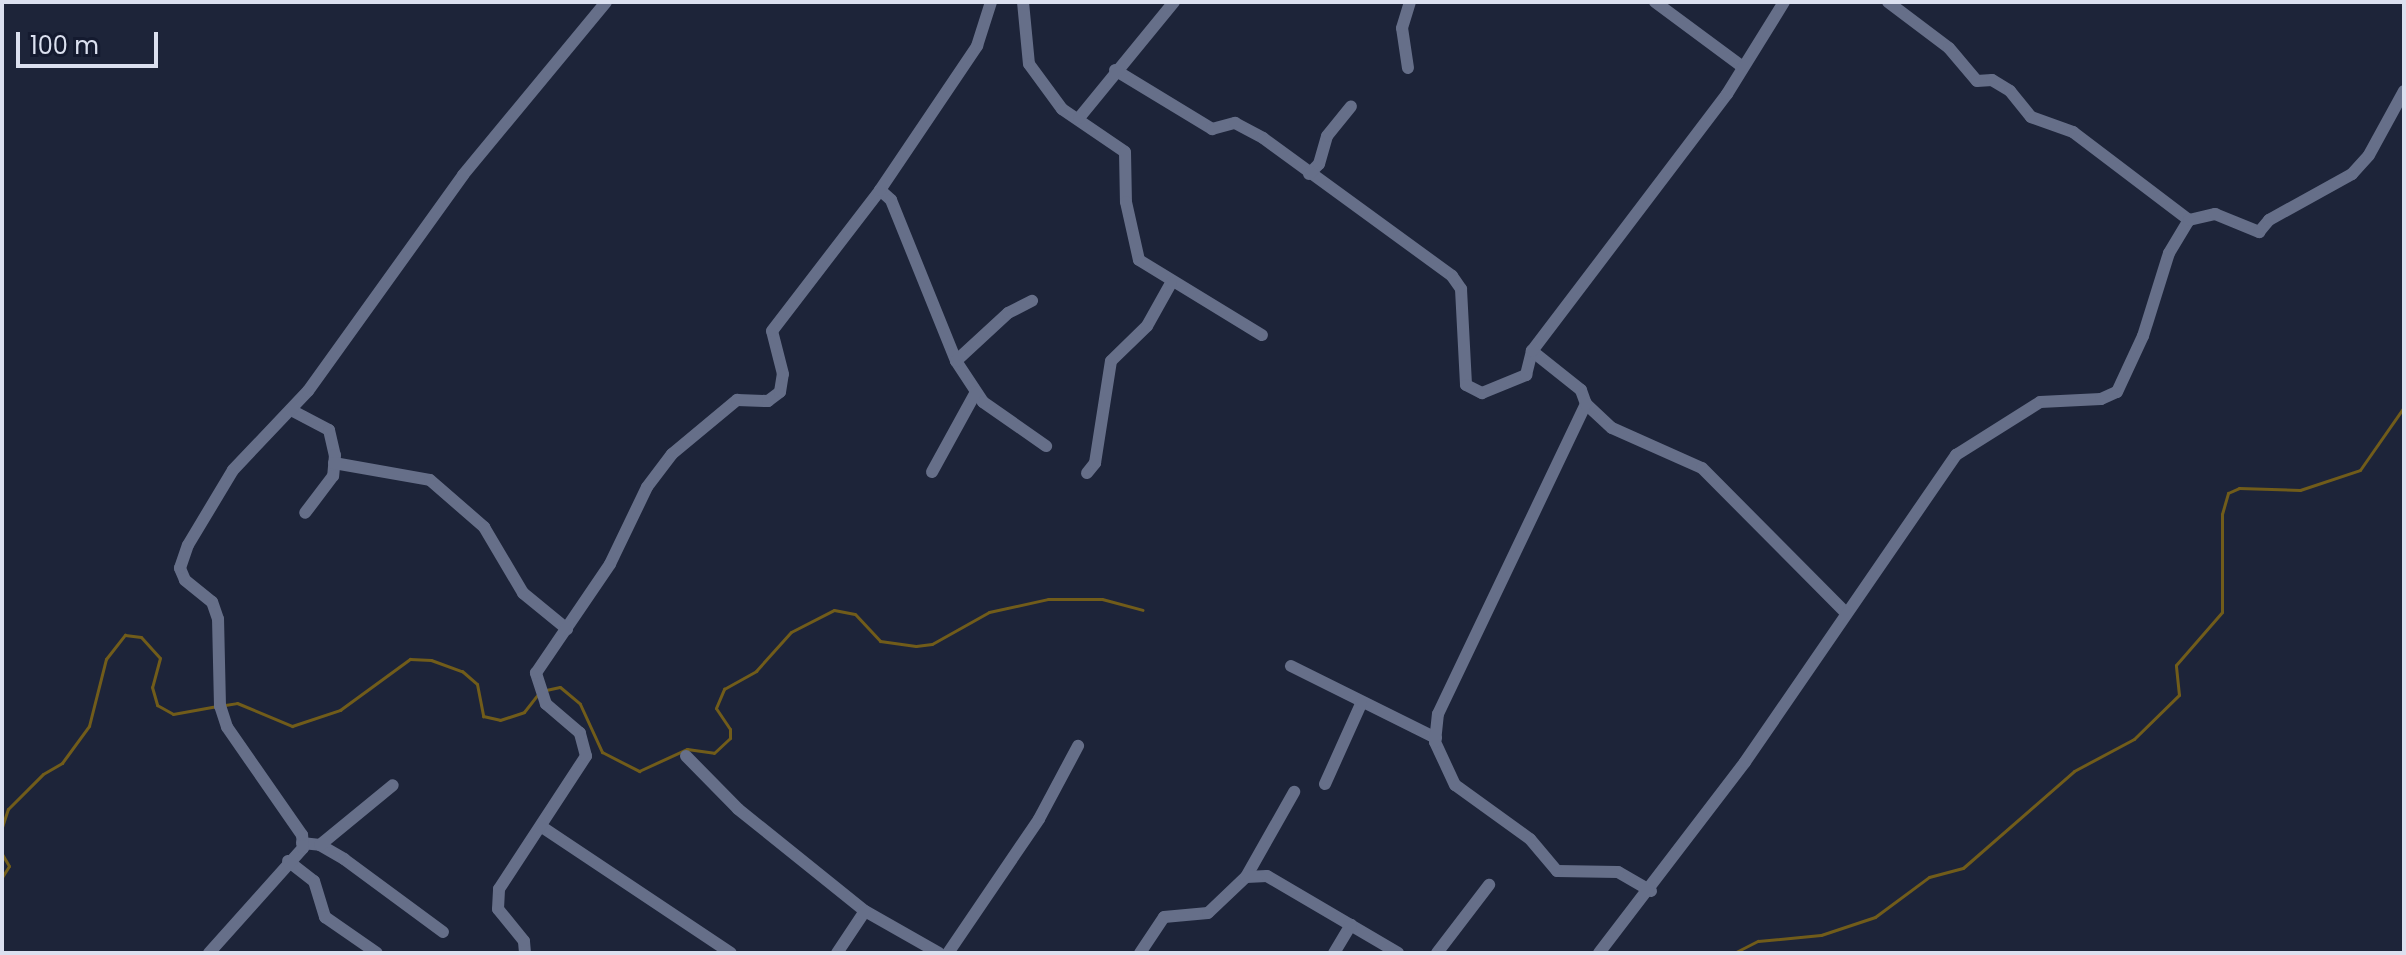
<!DOCTYPE html>
<style>
body{margin:0}
#map{position:relative;width:2406px;height:955px;overflow:hidden;background:#1d2439;font-family:Poppins,sans-serif}
div>[style]{position:absolute}
[style*='--x']{left:calc(var(--x)*1px);top:calc(var(--y)*1px);width:calc(var(--w)*1px);rotate:calc(var(--a)*1deg)}
.stream>*{height:3px;margin:-1.5px;padding:0 1.5px;transform-origin:1.5px;border-radius:1.5px;background:#715c1a}
.minor>*{height:12px;margin:-6px;padding:0 6px;transform-origin:6px;border-radius:6px;background:#666f89}
span{translate:-50% -50%;white-space:nowrap;text-align:center;line-height:1.15;-webkit-text-stroke:6px #141a2f;paint-order:stroke}
.frame{position:absolute;inset:0;border:4px solid #dbe0ef;pointer-events:none}
.scale{position:absolute;left:16px;top:32px;width:142px;height:36px;box-sizing:border-box;border:4px solid #dbe0ef;border-top:0;padding-left:10px;font-size:24px;line-height:28px;white-space:nowrap;color:#dbe0ef;-webkit-text-stroke:6px #141a2f;paint-order:stroke}
</style>
<div id="map">
<div class="stream">
<div style="--x:546;--y:690;--w:14;--a:-12"></div>
<div style="--x:560;--y:687;--w:26;--a:40"></div>
<div style="--x:580;--y:704;--w:53;--a:65.4"></div>
<div style="--x:602;--y:752;--w:42;--a:27.2"></div>
<div style="--x:639;--y:771;--w:53;--a:-24.6"></div>
<div style="--x:687;--y:749;--w:27;--a:8"></div>
<div style="--x:714;--y:753;--w:22;--a:-43"></div>
<div style="--x:730;--y:738;--w:9;--a:-90"></div>
<div style="--x:730;--y:729;--w:25;--a:-124"></div>
<div style="--x:716;--y:708;--w:21;--a:-67"></div>
<div style="--x:724;--y:689;--w:37;--a:-29"></div>
<div style="--x:756;--y:671;--w:52;--a:-48.1"></div>
<div style="--x:791;--y:632;--w:48;--a:-27.1"></div>
<div style="--x:834;--y:610;--w:21;--a:11"></div>
<div style="--x:855;--y:614;--w:37;--a:47"></div>
<div style="--x:880;--y:641;--w:36;--a:8"></div>
<div style="--x:916;--y:646;--w:16;--a:-7"></div>
<div style="--x:932;--y:644;--w:65;--a:-29.3"></div>
<div style="--x:989;--y:612;--w:60;--a:-12.4"></div>
<div style="--x:1048;--y:599;--w:54;--a:0"></div>
<div style="--x:1102;--y:599;--w:42;--a:15"></div>
<div style="--x:225;--y:705;--w:12;--a:-9"></div>
<div style="--x:237;--y:703;--w:60;--a:22.7"></div>
<div style="--x:292;--y:726;--w:51;--a:-18.4"></div>
<div style="--x:340;--y:710;--w:87;--a:-36.1"></div>
<div style="--x:410;--y:659;--w:21;--a:3"></div>
<div style="--x:431;--y:660;--w:33;--a:20"></div>
<div style="--x:462;--y:671;--w:20;--a:41"></div>
<div style="--x:477;--y:684;--w:33;--a:79"></div>
<div style="--x:483;--y:716;--w:17;--a:13"></div>
<div style="--x:500;--y:720;--w:25;--a:-18"></div>
<div style="--x:524;--y:712;--w:24;--a:-52"></div>
<div style="--x:2;--y:827;--w:19;--a:-72"></div>
<div style="--x:8;--y:809;--w:49;--a:-45"></div>
<div style="--x:43;--y:774;--w:22;--a:-30"></div>
<div style="--x:62;--y:763;--w:46;--a:-53.9"></div>
<div style="--x:89;--y:726;--w:69;--a:-75.8"></div>
<div style="--x:106;--y:659;--w:31;--a:-52"></div>
<div style="--x:125;--y:635;--w:16;--a:7"></div>
<div style="--x:141;--y:637;--w:28;--a:48"></div>
<div style="--x:160;--y:658;--w:30;--a:105"></div>
<div style="--x:152;--y:687;--w:19;--a:74"></div>
<div style="--x:157;--y:705;--w:18;--a:29"></div>
<div style="--x:173;--y:714;--w:45;--a:-10.3"></div>
<div style="--x:2;--y:854;--w:14;--a:60"></div>
<div style="--x:9;--y:866;--w:13;--a:122"></div>
<div style="--x:1734;--y:953;--w:27;--a:-27"></div>
<div style="--x:1758;--y:941;--w:63;--a:-5.4"></div>
<div style="--x:1821;--y:935;--w:57;--a:-18.4"></div>
<div style="--x:1875;--y:917;--w:67;--a:-36.5"></div>
<div style="--x:1929;--y:877;--w:35;--a:-15"></div>
<div style="--x:1963;--y:868;--w:147;--a:-41.1"></div>
<div style="--x:2074;--y:771;--w:68;--a:-28.1"></div>
<div style="--x:2134;--y:739;--w:63;--a:-44.4"></div>
<div style="--x:2179;--y:695;--w:30;--a:-96"></div>
<div style="--x:2176;--y:665;--w:70;--a:-49"></div>
<div style="--x:2222;--y:612;--w:98;--a:-90"></div>
<div style="--x:2222;--y:514;--w:22;--a:-74"></div>
<div style="--x:2228;--y:493;--w:12;--a:-24"></div>
<div style="--x:2239;--y:488;--w:61;--a:1.9"></div>
<div style="--x:2300;--y:490;--w:63;--a:-18.4"></div>
<div style="--x:2360;--y:470;--w:77;--a:-55.1"></div>
</div>
<div class="minor">
<div style="--x:1023;--y:2;--w:62;--a:84.5"></div>
<div style="--x:1029;--y:64;--w:56;--a:53.7"></div>
<div style="--x:1062;--y:109;--w:76;--a:34.3"></div>
<div style="--x:1125;--y:152;--w:50;--a:88.9"></div>
<div style="--x:1126;--y:202;--w:59;--a:77.4"></div>
<div style="--x:1139;--y:260;--w:144;--a:31.4"></div>
<div style="--x:1655;--y:2;--w:109;--a:36.5"></div>
<div style="--x:1888;--y:2;--w:76;--a:37"></div>
<div style="--x:1949;--y:48;--w:43;--a:49.7"></div>
<div style="--x:1977;--y:81;--w:15;--a:-4"></div>
<div style="--x:1992;--y:80;--w:21;--a:31"></div>
<div style="--x:2010;--y:91;--w:33;--a:51"></div>
<div style="--x:2031;--y:117;--w:45;--a:19.7"></div>
<div style="--x:2073;--y:132;--w:146;--a:37.2"></div>
<div style="--x:1408;--y:68;--w:40;--a:-98.5"></div>
<div style="--x:1402;--y:28;--w:27;--a:-73"></div>
<div style="--x:1115;--y:70;--w:114;--a:31.3"></div>
<div style="--x:1212;--y:129;--w:24;--a:-15"></div>
<div style="--x:1235;--y:123;--w:32;--a:28"></div>
<div style="--x:1263;--y:138;--w:234;--a:36.1"></div>
<div style="--x:1452;--y:276;--w:16;--a:55"></div>
<div style="--x:1461;--y:289;--w:96;--a:87"></div>
<div style="--x:1466;--y:385;--w:18;--a:27"></div>
<div style="--x:1482;--y:393;--w:48;--a:-22.2"></div>
<div style="--x:1526;--y:375;--w:25;--a:-76"></div>
<div style="--x:1079;--y:118;--w:150;--a:-50.7"></div>
<div style="--x:1309;--y:174;--w:14;--a:-45"></div>
<div style="--x:1319;--y:164;--w:29;--a:-74"></div>
<div style="--x:1327;--y:136;--w:38;--a:-51"></div>
<div style="--x:880;--y:190;--w:15;--a:42"></div>
<div style="--x:891;--y:200;--w:174;--a:68"></div>
<div style="--x:956;--y:361;--w:49;--a:56.6"></div>
<div style="--x:983;--y:402;--w:77;--a:34.9"></div>
<div style="--x:956;--y:361;--w:71;--a:-42.7"></div>
<div style="--x:1008;--y:313;--w:27;--a:-27"></div>
<div style="--x:1586;--y:404;--w:35;--a:43"></div>
<div style="--x:1612;--y:428;--w:98;--a:24"></div>
<div style="--x:1702;--y:468;--w:204;--a:45.2"></div>
<div style="--x:291;--y:410;--w:43;--a:27.8"></div>
<div style="--x:329;--y:430;--w:26;--a:77"></div>
<div style="--x:335;--y:455;--w:21;--a:95"></div>
<div style="--x:333;--y:476;--w:46;--a:127.1"></div>
<div style="--x:334;--y:463;--w:97;--a:10"></div>
<div style="--x:430;--y:480;--w:72;--a:41"></div>
<div style="--x:484;--y:527;--w:77;--a:59.4"></div>
<div style="--x:523;--y:593;--w:57;--a:39.3"></div>
<div style="--x:932;--y:472;--w:91;--a:-61.2"></div>
<div style="--x:1087;--y:473;--w:13;--a:-51"></div>
<div style="--x:1095;--y:463;--w:103;--a:-81.1"></div>
<div style="--x:1111;--y:361;--w:50;--a:-44.2"></div>
<div style="--x:1147;--y:326;--w:49;--a:-60.8"></div>
<div style="--x:1291;--y:666;--w:162;--a:26.4"></div>
<div style="--x:686;--y:756;--w:74;--a:45.5"></div>
<div style="--x:738;--y:809;--w:163;--a:38.8"></div>
<div style="--x:865;--y:911;--w:85;--a:29.6"></div>
<div style="--x:1325;--y:784;--w:88;--a:-65.8"></div>
<div style="--x:542;--y:827;--w:227;--a:33.7"></div>
<div style="--x:302;--y:843;--w:18;--a:6"></div>
<div style="--x:320;--y:845;--w:28;--a:30"></div>
<div style="--x:344;--y:859;--w:123;--a:36.4"></div>
<div style="--x:320;--y:845;--w:94;--a:-39.4"></div>
<div style="--x:288;--y:861;--w:33;--a:38"></div>
<div style="--x:314;--y:881;--w:38;--a:73"></div>
<div style="--x:325;--y:917;--w:63;--a:34.7"></div>
<div style="--x:1246;--y:877;--w:98;--a:-60.5"></div>
<div style="--x:1651;--y:891;--w:38;--a:-150"></div>
<div style="--x:1618;--y:872;--w:61;--a:-179.1"></div>
<div style="--x:1557;--y:871;--w:42;--a:-130.2"></div>
<div style="--x:1530;--y:839;--w:92;--a:-144.2"></div>
<div style="--x:1455;--y:785;--w:47;--a:-114.9"></div>
<div style="--x:1435;--y:742;--w:28;--a:-84"></div>
<div style="--x:1438;--y:714;--w:344;--a:-64.5"></div>
<div style="--x:1586;--y:404;--w:15;--a:-110"></div>
<div style="--x:1581;--y:390;--w:63;--a:-141.5"></div>
<div style="--x:1532;--y:351;--w:323;--a:-52.8"></div>
<div style="--x:1727;--y:94;--w:108;--a:-58.2"></div>
<div style="--x:209;--y:953;--w:141;--a:-48.2"></div>
<div style="--x:303;--y:848;--w:13;--a:-94"></div>
<div style="--x:302;--y:835;--w:131;--a:-124.8"></div>
<div style="--x:227;--y:727;--w:22;--a:-108"></div>
<div style="--x:220;--y:706;--w:87;--a:-91.3"></div>
<div style="--x:218;--y:619;--w:18;--a:-109"></div>
<div style="--x:212;--y:602;--w:35;--a:-141"></div>
<div style="--x:185;--y:580;--w:13;--a:-113"></div>
<div style="--x:180;--y:568;--w:24;--a:-71"></div>
<div style="--x:188;--y:545;--w:87;--a:-59"></div>
<div style="--x:233;--y:470;--w:109;--a:-46.5"></div>
<div style="--x:308;--y:391;--w:266;--a:-54.3"></div>
<div style="--x:463;--y:175;--w:224;--a:-50.4"></div>
<div style="--x:525;--y:953;--w:12;--a:-95"></div>
<div style="--x:524;--y:941;--w:41;--a:-129.1"></div>
<div style="--x:498;--y:909;--w:20;--a:-87"></div>
<div style="--x:499;--y:889;--w:159;--a:-56.8"></div>
<div style="--x:586;--y:756;--w:24;--a:-105"></div>
<div style="--x:580;--y:733;--w:45;--a:-139.5"></div>
<div style="--x:546;--y:704;--w:33;--a:-108"></div>
<div style="--x:536;--y:673;--w:132;--a:-55.8"></div>
<div style="--x:610;--y:564;--w:85;--a:-64.3"></div>
<div style="--x:647;--y:487;--w:41;--a:-52.9"></div>
<div style="--x:672;--y:454;--w:85;--a:-39.7"></div>
<div style="--x:737;--y:400;--w:31;--a:2"></div>
<div style="--x:768;--y:401;--w:15;--a:-37"></div>
<div style="--x:780;--y:392;--w:18;--a:-81"></div>
<div style="--x:783;--y:374;--w:44;--a:-104.3"></div>
<div style="--x:772;--y:331;--w:178;--a:-52.5"></div>
<div style="--x:880;--y:190;--w:174;--a:-56"></div>
<div style="--x:977;--y:46;--w:46;--a:-72.3"></div>
<div style="--x:837;--y:953;--w:50;--a:-56.3"></div>
<div style="--x:948;--y:953;--w:162;--a:-55.8"></div>
<div style="--x:1039;--y:819;--w:83;--a:-61.9"></div>
<div style="--x:1140;--y:953;--w:43;--a:-56.3"></div>
<div style="--x:1164;--y:917;--w:44;--a:-5.2"></div>
<div style="--x:1208;--y:913;--w:52;--a:-43.5"></div>
<div style="--x:1246;--y:877;--w:21;--a:-3"></div>
<div style="--x:1267;--y:876;--w:152;--a:30.4"></div>
<div style="--x:1334;--y:953;--w:33;--a:-59"></div>
<div style="--x:1437;--y:953;--w:86;--a:-52.6"></div>
<div style="--x:1599;--y:953;--w:240;--a:-52.6"></div>
<div style="--x:1745;--y:762;--w:373;--a:-55.5"></div>
<div style="--x:1956;--y:455;--w:99;--a:-32.2"></div>
<div style="--x:2040;--y:402;--w:61;--a:-2.8"></div>
<div style="--x:2101;--y:399;--w:17;--a:-24"></div>
<div style="--x:2117;--y:392;--w:62;--a:-65.1"></div>
<div style="--x:2143;--y:336;--w:87;--a:-72.6"></div>
<div style="--x:2169;--y:253;--w:39;--a:-59"></div>
<div style="--x:2189;--y:220;--w:27;--a:-13"></div>
<div style="--x:2215;--y:214;--w:48;--a:22.2"></div>
<div style="--x:2259;--y:232;--w:16;--a:-50"></div>
<div style="--x:2269;--y:220;--w:95;--a:-29"></div>
<div style="--x:2352;--y:174;--w:25;--a:-48"></div>
<div style="--x:2369;--y:155;--w:73;--a:-61.3"></div>
</div>
<div class="frame"></div>
<div class="scale">100 m</div>
</div>
